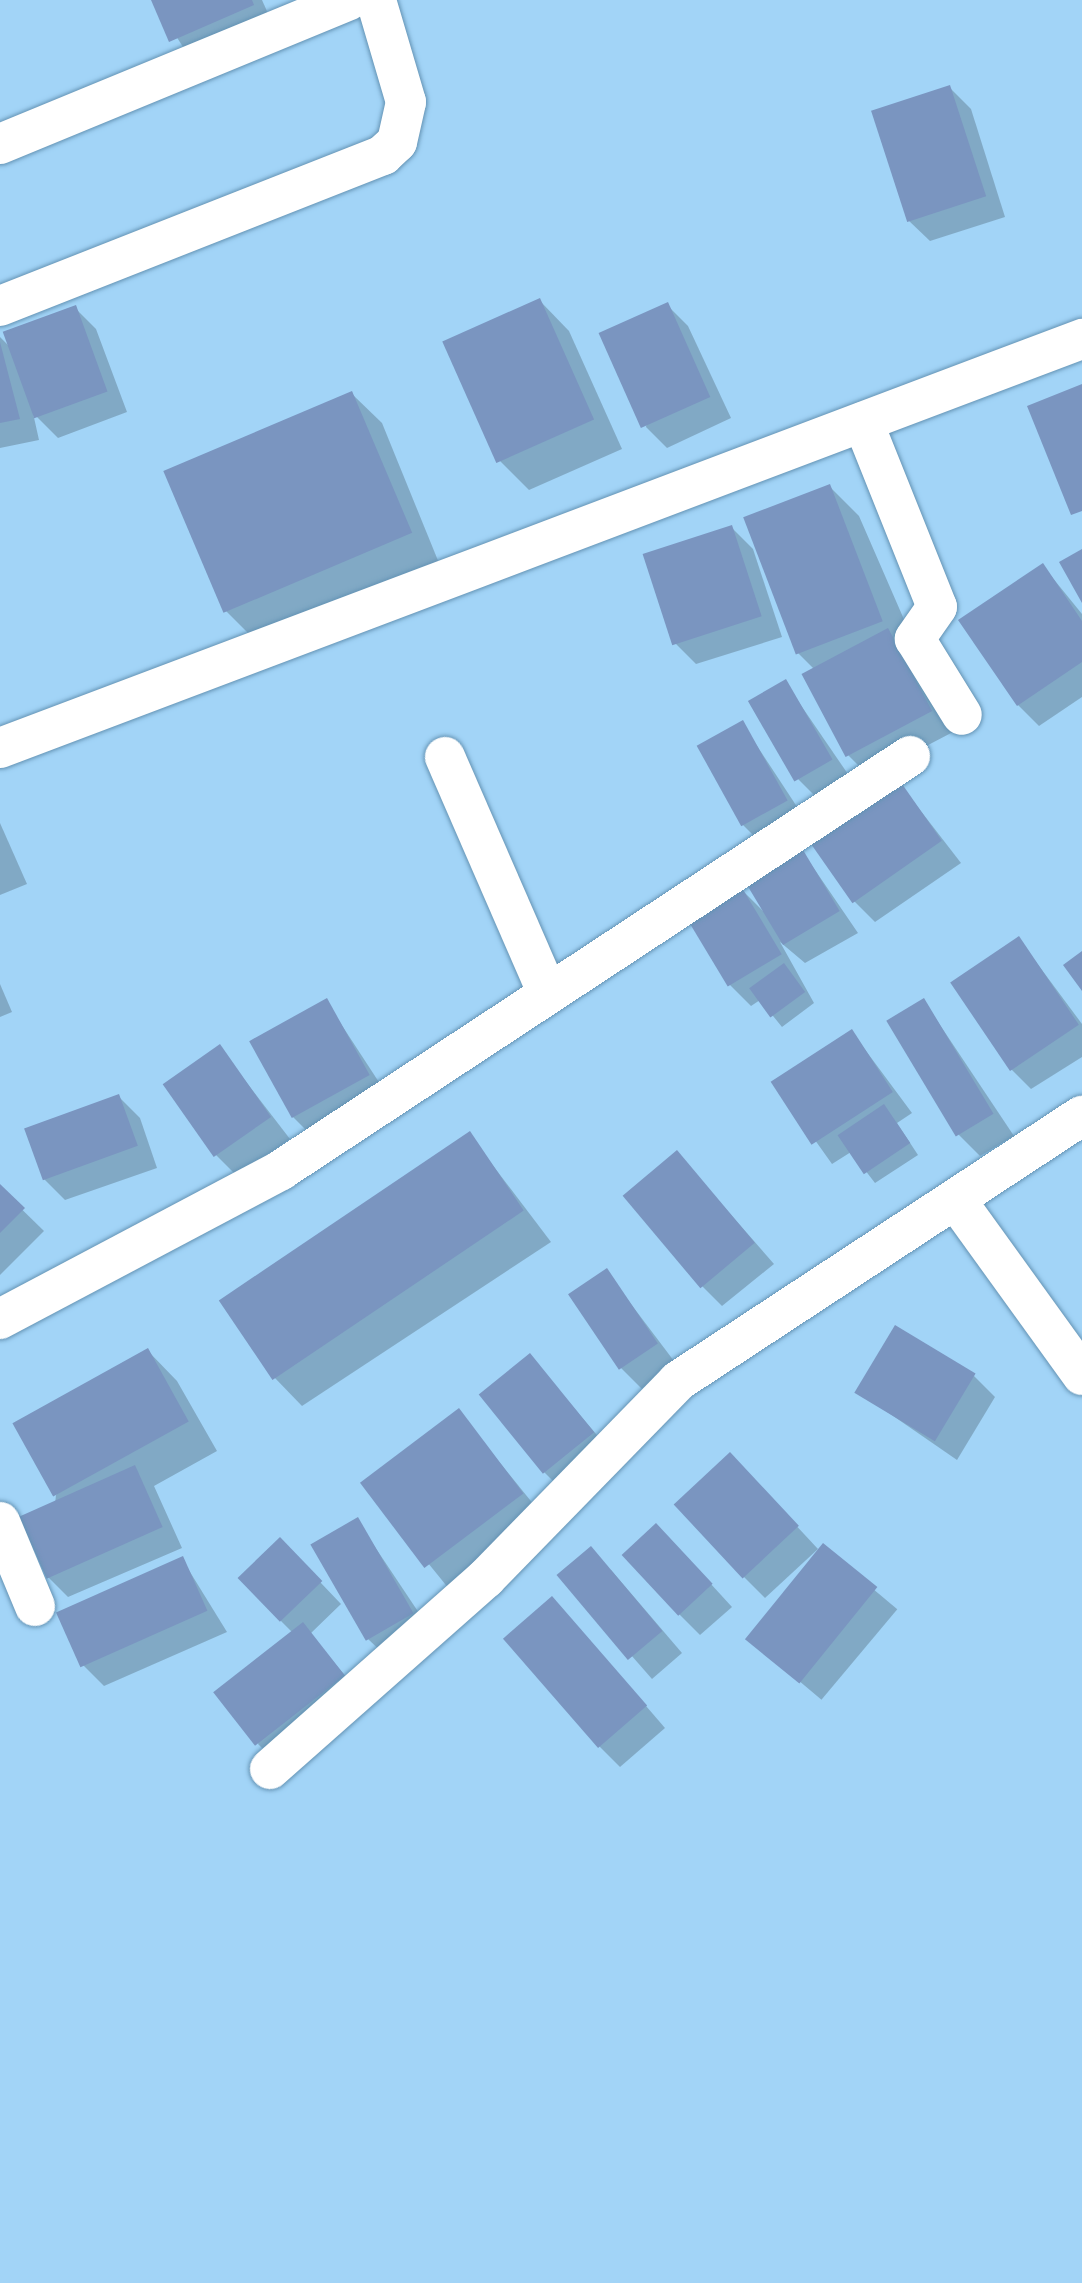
<!DOCTYPE html>
<style>
body{margin:0}
#map{position:relative;width:1082px;height:2283px;overflow:hidden;background:#a2d4f7;font-family:"DM Sans",sans-serif}
div>[style]{position:absolute}
[style*='--x']{left:calc(var(--x)*1px);top:calc(var(--y)*1px);width:calc(var(--w)*1px);rotate:calc(var(--a)*1deg)}
.shadow>*{inset:0;background:#0003;transform-origin:0 0}
.building>*{inset:0;background:#7a95c0;transform-origin:0 0}
.roads{filter:drop-shadow(0 0 2px #6493b4) drop-shadow(0 0 2px #6493b4)}
.minor>*{height:40px;margin:-20px;padding:0 20px;transform-origin:20px;border-radius:20px;background:#fff}
span{translate:-50% -50%;white-space:nowrap;text-align:center;line-height:1.15;-webkit-text-stroke:8px #b8e0fc;paint-order:stroke}
</style>
<div id="map">
<div class="shadow">
<div style="clip-path:polygon(153px 0,262px 0,274px 27px,192px 61px)"></div>
<div style="clip-path:polygon(950px 88px,971px 109px,1005px 217px,930px 241px,908px 220px)"></div>
<div style="clip-path:polygon(540px 301px,569px 331px,622px 449px,529px 490px,499px 460px)"></div>
<div style="clip-path:polygon(667px 305px,688px 326px,731px 418px,667px 448px,646px 427px)"></div>
<div style="clip-path:polygon(75px 308px,96px 329px,127px 412px,58px 438px,33px 413px,39px 440px,0 448px,0 337px,11px 348px)"></div>
<div style="clip-path:polygon(352px 394px,382px 423px,439px 563px,252px 637px,222px 607px)"></div>
<div style="clip-path:polygon(829px 486px,859px 516px,953px 732px,869px 776px,848px 755px,815px 670px,798px 653px)"></div>
<div style="clip-path:polygon(732px 528px,753px 549px,782px 637px,696px 664px,675px 643px)"></div>
<div style="clip-path:polygon(1043px 566px,1082px 614px,1082px 697px,1039px 726px,1018px 705px)"></div>
<div style="clip-path:polygon(785px 682px,852px 780px,819px 800px,798px 779px)"></div>
<div style="clip-path:polygon(742px 723px,807px 822px,764px 846px,743px 825px)"></div>
<div style="clip-path:polygon(893px 775px,961px 863px,875px 922px,854px 901px)"></div>
<div style="clip-path:polygon(0 823px,27px 884px,0 895px)"></div>
<div style="clip-path:polygon(800px 848px,858px 933px,805px 963px,780px 942px,814px 1003px,782px 1027px,760px 1000px,751px 1006px,730px 985px,738px 886px,763px 911px)"></div>
<div style="clip-path:polygon(1019px 939px,1082px 1024px,1082px 1057px,1031px 1089px,1010px 1068px)"></div>
<div style="clip-path:polygon(0 984px,12px 1012px,0 1017px)"></div>
<div style="clip-path:polygon(326px 1001px,388px 1096px,313px 1137px,292px 1116px)"></div>
<div style="clip-path:polygon(924px 1001px,1014px 1136px,980px 1156px,959px 1135px)"></div>
<div style="clip-path:polygon(852px 1032px,912px 1113px,897px 1123px,918px 1155px,875px 1183px,851px 1152px,832px 1164px,773px 1081px)"></div>
<div style="clip-path:polygon(220px 1048px,290px 1139px,237px 1176px,216px 1155px)"></div>
<div style="clip-path:polygon(119px 1097px,140px 1118px,157px 1168px,65px 1200px,44px 1179px)"></div>
<div style="clip-path:polygon(469px 1134px,551px 1242px,302px 1406px,273px 1376px)"></div>
<div style="clip-path:polygon(677px 1153px,774px 1264px,722px 1306px,702px 1286px)"></div>
<div style="clip-path:polygon(0 1188px,44px 1231px,0 1275px)"></div>
<div style="clip-path:polygon(606px 1271px,677px 1365px,642px 1389px,621px 1368px)"></div>
<div style="clip-path:polygon(148px 1351px,177px 1381px,217px 1451px,154px 1486px,182px 1548px,68px 1597px,47px 1576px,56px 1495px)"></div>
<div style="clip-path:polygon(530px 1356px,613px 1454px,565px 1493px,544px 1472px)"></div>
<div style="clip-path:polygon(974px 1376px,995px 1397px,957px 1460px,857px 1391px)"></div>
<div style="left:458px;top:1411px;width:146px;height:119px;rotate:51deg"></div>
<div style="clip-path:polygon(750px 1476px,818px 1549px,765px 1598px,744px 1577px)"></div>
<div style="clip-path:polygon(357px 1520px,433px 1634px,389px 1659px,368px 1639px)"></div>
<div style="clip-path:polygon(280px 1540px,341px 1604px,310px 1634px,364px 1698px,279px 1765px,258px 1744px,293px 1633px,281px 1621px)"></div>
<div style="clip-path:polygon(677px 1547px,732px 1607px,700px 1635px,679px 1614px)"></div>
<div style="left:823px;top:1547px;width:97px;height:118px;rotate:40deg"></div>
<div style="clip-path:polygon(182px 1559px,227px 1632px,104px 1686px,83px 1665px)"></div>
<div style="clip-path:polygon(611px 1570px,682px 1653px,652px 1679px,561px 1575px)"></div>
<div style="clip-path:polygon(572px 1620px,665px 1728px,620px 1767px,599px 1746px)"></div>
</div>
<div class="building">
<div style="clip-path:polygon(151px 0,252px 0,254px 5px,169px 42px)"></div>
<div style="left:950px;top:85px;width:117px;height:83px;rotate:72deg"></div>
<div style="left:540px;top:298px;width:133px;height:107px;rotate:66deg"></div>
<div style="left:668px;top:302px;width:104px;height:76px;rotate:66deg"></div>
<div style="left:76px;top:305px;width:92px;height:78px;rotate:70deg"></div>
<div style="clip-path:polygon(0 342px,20px 419px,0 423px)"></div>
<div style="clip-path:polygon(1082px 384px,1082px 511px,1071px 515px,1027px 406px)"></div>
<div style="left:352px;top:391px;width:154px;height:205px;rotate:67deg"></div>
<div style="left:830px;top:484px;width:147px;height:93px;rotate:69deg"></div>
<div style="left:732px;top:525px;width:96px;height:94px;rotate:72deg"></div>
<div style="clip-path:polygon(1082px 549px,1082px 603px,1059px 562px)"></div>
<div style="clip-path:polygon(1043px 563px,1082px 621px,1082px 662px,1017px 706px,958px 620px)"></div>
<div style="left:888px;top:628px;width:94px;height:98px;rotate:62deg"></div>
<div style="left:786px;top:679px;width:93px;height:44px;rotate:60deg"></div>
<div style="left:743px;top:720px;width:92px;height:53px;rotate:61deg"></div>
<div style="left:893px;top:771px;width:85px;height:109px;rotate:55deg"></div>
<div style="left:800px;top:845px;width:77px;height:66px;rotate:59deg"></div>
<div style="left:739px;top:883px;width:83px;height:63px;rotate:59deg"></div>
<div style="left:1019px;top:936px;width:107px;height:83px;rotate:56deg"></div>
<div style="clip-path:polygon(1082px 951px,1082px 991px,1063px 965px)"></div>
<div style="left:784px;top:963px;width:36px;height:43px;rotate:54deg"></div>
<div style="left:327px;top:998px;width:88px;height:89px;rotate:61deg"></div>
<div style="left:924px;top:998px;width:135px;height:44px;rotate:59deg"></div>
<div style="left:852px;top:1029px;width:75px;height:97px;rotate:57deg"></div>
<div style="left:220px;top:1044px;width:89px;height:70px;rotate:55deg"></div>
<div style="left:119px;top:1094px;width:55px;height:101px;rotate:70deg"></div>
<div style="left:884px;top:1104px;width:47px;height:56px;rotate:56deg"></div>
<div style="left:470px;top:1131px;width:96px;height:303px;rotate:56deg"></div>
<div style="left:677px;top:1150px;width:121px;height:71px;rotate:50deg"></div>
<div style="clip-path:polygon(0 1184px,25px 1208px,0 1233px)"></div>
<div style="left:607px;top:1268px;width:91px;height:47px;rotate:56deg"></div>
<div style="left:895px;top:1325px;width:94px;height:79px;rotate:31deg"></div>
<div style="left:148px;top:1348px;width:84px;height:155px;rotate:61deg"></div>
<div style="left:530px;top:1353px;width:102px;height:66px;rotate:51deg"></div>
<div style="left:459px;top:1408px;width:107px;height:124px;rotate:53deg"></div>
<div style="left:730px;top:1452px;width:101px;height:77px;rotate:47deg"></div>
<div style="left:135px;top:1465px;width:68px;height:127px;rotate:66deg"></div>
<div style="left:358px;top:1517px;width:111px;height:55px;rotate:60deg"></div>
<div style="left:656px;top:1523px;width:83px;height:47px;rotate:47deg"></div>
<div style="left:280px;top:1537px;width:61px;height:59px;rotate:46deg"></div>
<div style="left:823px;top:1543px;width:70px;height:124px;rotate:39deg"></div>
<div style="left:591px;top:1546px;width:111px;height:45px;rotate:50deg"></div>
<div style="left:183px;top:1556px;width:60px;height:139px;rotate:66deg"></div>
<div style="left:552px;top:1596px;width:145px;height:65px;rotate:49deg"></div>
<div style="left:303px;top:1622px;width:68px;height:114px;rotate:52deg"></div>
</div>
<div class="roads">
<div class="minor">
<div style="--x:0;--y:144;--w:378;--a:-22.4"></div>
<div style="--x:0;--y:306;--w:412;--a:-21.5"></div>
<div style="--x:383;--y:155;--w:19;--a:-43"></div>
<div style="--x:397;--y:142;--w:41;--a:-77.3"></div>
<div style="--x:406;--y:102;--w:106;--a:-106.4"></div>
<div style="--x:863;--y:422;--w:199;--a:68.2"></div>
<div style="--x:937;--y:607;--w:39;--a:125"></div>
<div style="--x:915;--y:639;--w:89;--a:58.3"></div>
<div style="--x:0;--y:748;--w:1157;--a:-20.71"></div>
<div style="--x:445;--y:757;--w:258;--a:66.5"></div>
<div style="--x:958;--y:1203;--w:212;--a:54.2"></div>
<div style="--x:0;--y:1319;--w:318;--a:-27.9"></div>
<div style="--x:281;--y:1170;--w:753;--a:-33.35"></div>
<div style="--x:0;--y:1522;--w:91;--a:67.4"></div>
<div style="--x:270;--y:1769;--w:288;--a:-41.5"></div>
<div style="--x:486;--y:1578;--w:275;--a:-45.7"></div>
<div style="--x:678;--y:1381;--w:483;--a:-33.3"></div>
</div>
</div>
</div>
